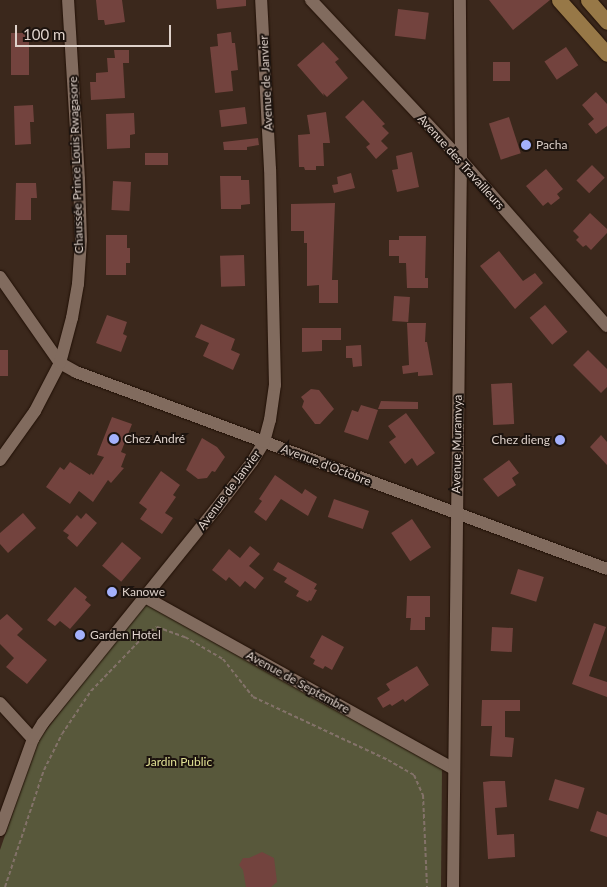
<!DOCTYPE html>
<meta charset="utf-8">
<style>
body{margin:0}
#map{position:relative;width:607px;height:887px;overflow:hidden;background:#3b281c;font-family:Lato,sans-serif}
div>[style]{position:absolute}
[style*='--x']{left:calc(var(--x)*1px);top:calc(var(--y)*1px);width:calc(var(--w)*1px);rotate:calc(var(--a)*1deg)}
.green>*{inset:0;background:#58583b}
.building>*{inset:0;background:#73433e;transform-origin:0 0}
.path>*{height:2px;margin-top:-1px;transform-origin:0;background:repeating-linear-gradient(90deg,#837269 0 4px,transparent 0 6.5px)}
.roads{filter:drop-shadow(0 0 1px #211006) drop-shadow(0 0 1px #211006)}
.minor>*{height:12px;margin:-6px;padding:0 6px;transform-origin:6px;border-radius:6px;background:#816b5e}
.major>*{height:15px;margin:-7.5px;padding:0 7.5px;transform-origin:7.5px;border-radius:7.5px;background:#977847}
.dots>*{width:14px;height:14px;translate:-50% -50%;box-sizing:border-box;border:2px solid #1c130e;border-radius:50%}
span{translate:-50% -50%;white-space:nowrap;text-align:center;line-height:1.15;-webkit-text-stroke:4px #1c130e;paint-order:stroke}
.street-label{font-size:12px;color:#dfd2cb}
.poi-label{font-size:12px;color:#dfd2cb}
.left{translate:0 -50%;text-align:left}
.right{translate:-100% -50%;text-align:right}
.park-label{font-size:12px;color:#e0e094}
.scale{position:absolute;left:15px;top:25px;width:156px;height:22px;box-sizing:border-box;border:2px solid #dfd2cb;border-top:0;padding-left:6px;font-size:15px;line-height:18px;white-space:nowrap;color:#dfd2cb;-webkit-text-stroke:4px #1c130e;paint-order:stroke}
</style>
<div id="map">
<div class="green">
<div style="clip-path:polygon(146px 601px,442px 767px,441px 887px,0 887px,0 850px,37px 742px)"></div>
</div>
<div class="building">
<div style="clip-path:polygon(96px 0,122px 0,125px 22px,105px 25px,104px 20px,98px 20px)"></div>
<div style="clip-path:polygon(216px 0,246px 0,246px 6px,217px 9px)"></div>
<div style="clip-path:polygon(489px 0,550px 0,513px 30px)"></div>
<div style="left:398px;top:9px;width:31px;height:27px;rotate:7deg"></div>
<div style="clip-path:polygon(231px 32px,232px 43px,235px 43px,238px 70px,231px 71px,233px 91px,215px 93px,210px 47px,218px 46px,217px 34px)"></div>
<div style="left:29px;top:33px;width:42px;height:18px;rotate:90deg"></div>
<div style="clip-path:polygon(323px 42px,339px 59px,335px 62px,348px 78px,327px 97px,323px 93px,324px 96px,297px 65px)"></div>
<div style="left:566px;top:47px;width:22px;height:26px;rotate:56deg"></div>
<div style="clip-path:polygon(114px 50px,129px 50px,129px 63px,123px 63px,125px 98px,91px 100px,90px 82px,96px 82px,96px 73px,108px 72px,107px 58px,115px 58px)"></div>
<div style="left:493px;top:62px;width:17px;height:19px"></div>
<div style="clip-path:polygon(596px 92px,607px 104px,607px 126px,596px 134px,588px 124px,594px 119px,582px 105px)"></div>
<div style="clip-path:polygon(363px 100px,385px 124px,382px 126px,389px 133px,381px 141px,388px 148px,376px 159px,366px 147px,370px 144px,345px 117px)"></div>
<div style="clip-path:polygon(33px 105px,34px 122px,30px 122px,31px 144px,15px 145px,14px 106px)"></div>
<div style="left:245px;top:107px;width:17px;height:26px;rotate:83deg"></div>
<div style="clip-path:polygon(326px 112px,330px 143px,323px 143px,324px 166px,316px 166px,316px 170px,305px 170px,304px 167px,299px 167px,298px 135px,310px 134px,307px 115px)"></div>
<div style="clip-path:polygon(134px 113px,135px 134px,130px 135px,130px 148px,107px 149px,106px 114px)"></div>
<div style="left:509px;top:117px;width:38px;height:21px;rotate:72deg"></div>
<div style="clip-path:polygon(258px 138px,259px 145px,247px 147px,247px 150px,224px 150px,223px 142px)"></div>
<div style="clip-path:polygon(412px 152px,419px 187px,397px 192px,392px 170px,398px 169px,396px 156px)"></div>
<div style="left:145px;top:153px;width:23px;height:12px"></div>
<div style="left:592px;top:165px;width:18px;height:22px;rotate:45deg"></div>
<div style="clip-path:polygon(546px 169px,563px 189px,557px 194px,560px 198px,551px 205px,548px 202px,543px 206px,526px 186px)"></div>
<div style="clip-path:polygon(351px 173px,355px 188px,334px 193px,332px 185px,338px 184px,337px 177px)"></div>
<div style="clip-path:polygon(220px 176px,241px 176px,241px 180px,249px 180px,250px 204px,241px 205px,241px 209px,221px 209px)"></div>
<div style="left:113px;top:181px;width:18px;height:29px;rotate:3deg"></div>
<div style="clip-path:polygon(16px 183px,36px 183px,37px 198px,31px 198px,31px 220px,15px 220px)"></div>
<div style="clip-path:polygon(335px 203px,332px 280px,338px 280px,338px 303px,319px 303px,319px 285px,307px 286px,307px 243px,304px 243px,304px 231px,291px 231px,291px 204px)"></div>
<div style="clip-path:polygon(590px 213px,607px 229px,607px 233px,591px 250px,586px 245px,583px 247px,576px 240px,579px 237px,573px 231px)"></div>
<div style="clip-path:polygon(106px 235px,127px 235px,127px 248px,130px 248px,130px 263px,126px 263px,126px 275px,106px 275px)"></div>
<div style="clip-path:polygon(399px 236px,426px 236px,425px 278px,428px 278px,428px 288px,407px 288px,406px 263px,399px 263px,399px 256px,389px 256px,389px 240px,399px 240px)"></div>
<div style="clip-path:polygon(499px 251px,523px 281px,535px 273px,543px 283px,515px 309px,480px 266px)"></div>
<div style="left:244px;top:255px;width:31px;height:24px;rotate:88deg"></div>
<div style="left:394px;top:296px;width:16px;height:25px;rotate:4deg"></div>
<div style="left:545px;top:305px;width:35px;height:20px;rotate:50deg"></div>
<div style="clip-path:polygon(107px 315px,127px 322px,123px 334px,127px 336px,121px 352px,96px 343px)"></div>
<div style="clip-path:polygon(407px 323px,426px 323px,425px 342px,427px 342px,433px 375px,418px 376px,418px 372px,403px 374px,402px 366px,409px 365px)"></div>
<div style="clip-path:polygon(201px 324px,235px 339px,231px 350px,240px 354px,233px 370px,203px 356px,209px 343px,195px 337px)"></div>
<div style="clip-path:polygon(302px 328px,341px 328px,341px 340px,322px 340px,322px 351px,302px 352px)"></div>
<div style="clip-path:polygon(361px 345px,362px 366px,353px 367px,352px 358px,346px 358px,346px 346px)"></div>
<div style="left:0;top:350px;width:8px;height:26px"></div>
<div style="clip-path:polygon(588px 350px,607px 369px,607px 387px,601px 393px,573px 365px)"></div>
<div style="left:512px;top:383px;width:41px;height:21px;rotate:87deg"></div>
<div style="clip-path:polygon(311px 389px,319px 390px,334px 409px,320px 424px,315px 424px,302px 407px,304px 401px,301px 397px)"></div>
<div style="clip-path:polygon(381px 401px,418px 402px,418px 409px,378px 409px)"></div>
<div style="clip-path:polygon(361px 405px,378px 410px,368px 440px,344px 432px,352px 410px,358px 412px)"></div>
<div style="clip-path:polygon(406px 413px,435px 453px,417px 466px,412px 458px,405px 464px,389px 442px,396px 437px,388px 426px)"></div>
<div style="clip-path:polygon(112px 417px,132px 424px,121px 452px,126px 454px,121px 467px,124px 468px,111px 483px,108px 480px,93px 502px,79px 491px,70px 504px,46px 487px,60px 467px,64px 470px,70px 462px,90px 475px,91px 473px,93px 475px,104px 457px,97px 455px)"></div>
<div style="clip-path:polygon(601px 435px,607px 442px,607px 465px,590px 447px)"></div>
<div style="clip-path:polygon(202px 438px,217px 447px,225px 457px,215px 472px,212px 471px,207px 478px,198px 479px,186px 470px)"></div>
<div style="clip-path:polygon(509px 460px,519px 473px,512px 478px,516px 485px,498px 497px,483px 479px)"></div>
<div style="clip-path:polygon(161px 471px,180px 485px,173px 495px,176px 497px,165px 513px,173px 518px,162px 534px,140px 519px,147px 509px,139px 503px)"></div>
<div style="clip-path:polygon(275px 475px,302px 494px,305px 489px,317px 497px,308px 516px,281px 499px,266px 521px,254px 512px,262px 501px,259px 499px)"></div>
<div style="left:334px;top:499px;width:37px;height:19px;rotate:19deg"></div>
<div style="clip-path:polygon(23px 513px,36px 528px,8px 553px,0 544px,0 533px)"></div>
<div style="clip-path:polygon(86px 513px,97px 523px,77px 547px,67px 538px,69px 535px,63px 531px,77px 515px,81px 519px)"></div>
<div style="left:412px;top:519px;width:34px;height:25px;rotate:56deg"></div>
<div style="left:122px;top:542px;width:25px;height:31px;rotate:40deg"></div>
<div style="clip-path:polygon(250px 546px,260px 554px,249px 566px,264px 578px,255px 589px,245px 581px,240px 587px,229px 577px,226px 581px,212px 570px,229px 549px,240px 558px)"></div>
<div style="clip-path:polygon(278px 562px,317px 584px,314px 589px,317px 590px,311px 601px,309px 600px,308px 602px,296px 596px,299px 591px,284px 582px,287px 578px,273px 570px)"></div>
<div style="left:518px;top:569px;width:27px;height:26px;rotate:17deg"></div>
<div style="clip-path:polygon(75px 587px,87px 597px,85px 600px,91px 605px,70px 629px,60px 621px,55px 626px,47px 620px)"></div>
<div style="clip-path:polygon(407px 596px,430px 596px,430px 617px,425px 617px,425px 630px,410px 630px,411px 618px,406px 618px)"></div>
<div style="clip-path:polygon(7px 614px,23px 629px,17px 635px,47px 660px,27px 684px,6px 667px,14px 658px,0 644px,0 620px)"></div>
<div style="clip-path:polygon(594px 623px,606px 627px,589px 676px,607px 682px,607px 697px,572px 684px)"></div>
<div style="left:492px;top:627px;width:21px;height:24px;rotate:3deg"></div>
<div style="clip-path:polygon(322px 635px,344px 647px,332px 670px,325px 666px,323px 669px,313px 664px,315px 660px,310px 657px)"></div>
<div style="clip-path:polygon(417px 666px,429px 685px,405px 702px,403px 699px,392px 706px,390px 704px,383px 708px,377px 698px,390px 690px,386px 684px)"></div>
<div style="clip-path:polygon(482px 700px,520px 700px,520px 711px,505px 711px,505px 737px,514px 738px,512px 757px,490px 756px,492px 726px,481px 726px)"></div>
<div style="left:555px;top:779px;width:31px;height:22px;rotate:17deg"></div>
<div style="clip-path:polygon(491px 781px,505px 781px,507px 807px,495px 808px,497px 835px,514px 834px,515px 857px,488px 859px,483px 782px)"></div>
<div style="clip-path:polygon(597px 811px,607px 815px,607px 837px,590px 831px)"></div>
<div style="clip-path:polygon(262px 852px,274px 858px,277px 882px,271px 887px,246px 887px,243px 870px,239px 865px,243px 858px,249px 858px)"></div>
</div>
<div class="path">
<div style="--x:5;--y:887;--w:123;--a:-71.6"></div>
<div style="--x:44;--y:770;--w:40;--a:-63.4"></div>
<div style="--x:62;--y:734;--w:52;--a:-56"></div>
<div style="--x:91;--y:691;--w:78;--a:-46"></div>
<div style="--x:145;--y:635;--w:14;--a:-34"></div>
<div style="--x:157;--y:627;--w:30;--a:20"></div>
<div style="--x:185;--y:637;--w:44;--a:30.1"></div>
<div style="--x:223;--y:659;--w:48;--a:51.7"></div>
<div style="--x:253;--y:697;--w:149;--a:25"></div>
<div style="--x:388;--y:760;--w:30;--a:30"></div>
<div style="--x:414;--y:775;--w:22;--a:66"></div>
<div style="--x:423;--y:795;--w:92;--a:87.5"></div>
</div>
<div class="roads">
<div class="minor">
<div style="--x:311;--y:0;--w:219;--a:46.8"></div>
<div style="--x:461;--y:160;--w:221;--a:48.7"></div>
<div style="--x:0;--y:277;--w:105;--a:55.1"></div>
<div style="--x:60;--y:363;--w:18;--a:29"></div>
<div style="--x:76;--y:372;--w:566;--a:20.35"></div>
<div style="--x:0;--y:460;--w:60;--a:-54.5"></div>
<div style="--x:35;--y:411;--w:54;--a:-62.5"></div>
<div style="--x:60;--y:363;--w:47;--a:-75.1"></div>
<div style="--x:72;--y:318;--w:35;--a:-80"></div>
<div style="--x:78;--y:284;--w:44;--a:-86.1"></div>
<div style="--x:81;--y:240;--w:61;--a:-91.9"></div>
<div style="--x:79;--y:179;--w:179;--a:-93.5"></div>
<div style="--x:143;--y:596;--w:354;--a:29.1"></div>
<div style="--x:0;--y:703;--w:49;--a:47.5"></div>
<div style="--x:0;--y:830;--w:97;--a:-70.1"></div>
<div style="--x:33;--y:739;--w:19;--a:-58"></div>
<div style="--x:43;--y:723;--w:274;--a:-51.1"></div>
<div style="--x:215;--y:510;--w:61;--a:-52.4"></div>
<div style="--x:252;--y:462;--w:23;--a:-59"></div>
<div style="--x:264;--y:442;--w:23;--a:-75"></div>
<div style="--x:270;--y:420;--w:35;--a:-82"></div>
<div style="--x:275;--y:385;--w:216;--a:-91.3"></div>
<div style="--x:270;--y:169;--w:169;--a:-93"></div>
<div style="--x:453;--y:887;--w:727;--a:-89.37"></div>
<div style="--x:461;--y:160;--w:160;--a:-90.4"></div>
</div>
<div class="major">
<div style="--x:559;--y:0;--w:72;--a:48.4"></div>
<div style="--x:588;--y:0;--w:29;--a:49"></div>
</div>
</div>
<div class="dots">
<div style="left:526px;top:145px;background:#a4b1fc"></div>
<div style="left:114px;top:439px;background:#a4b1fc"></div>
<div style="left:560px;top:440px;background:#a4b1fc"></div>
<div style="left:112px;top:592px;background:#a4b1fc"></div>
<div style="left:80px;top:635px;background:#a4b1fc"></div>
</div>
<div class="street-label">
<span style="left:266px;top:83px;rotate:-93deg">Avenue de Janvier</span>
<span style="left:461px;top:162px;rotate:48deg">Avenue des Travailleurs</span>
<span style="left:76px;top:165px;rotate:-92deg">Chaussée Prince Louis Rwagasore</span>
<span style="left:457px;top:444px;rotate:-89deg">Avenue Muramvya</span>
<span style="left:326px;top:465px;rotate:21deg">Avenue d'Octobre</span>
<span style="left:229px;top:490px;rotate:-53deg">Avenue de Janvier</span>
<span style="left:298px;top:682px;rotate:29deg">Avenue de Septembre</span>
</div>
<div class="poi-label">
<span class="left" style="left:536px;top:145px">Pacha</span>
<span class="left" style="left:124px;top:439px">Chez André</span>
<span class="right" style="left:550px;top:440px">Chez dieng</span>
<span class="left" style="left:122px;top:592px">Kanowe</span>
<span class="left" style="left:90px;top:635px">Garden Hotel</span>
</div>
<div class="park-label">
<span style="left:179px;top:762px">Jardin Public</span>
</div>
<div class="scale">100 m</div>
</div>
